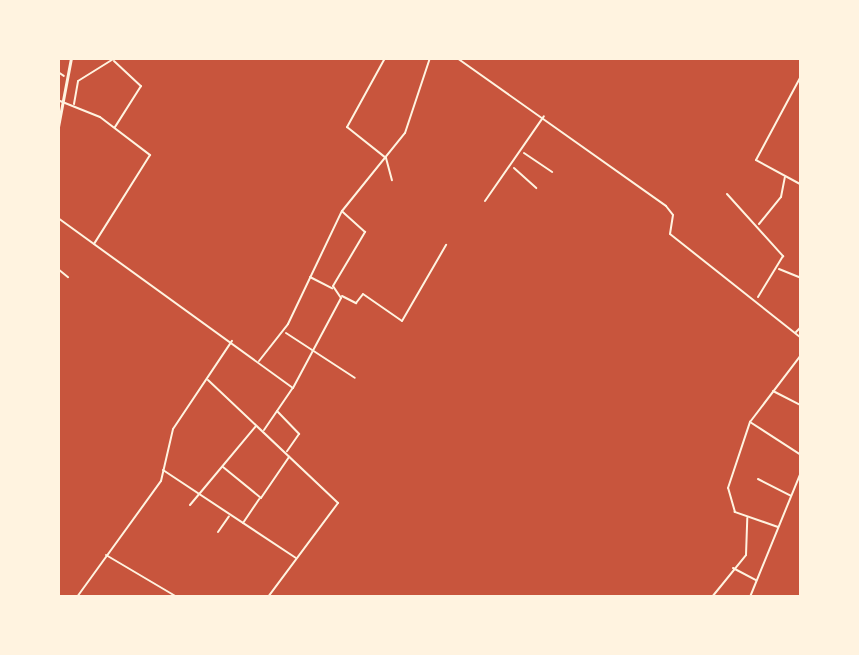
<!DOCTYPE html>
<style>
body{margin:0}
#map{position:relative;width:859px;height:655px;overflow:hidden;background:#c8553d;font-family:"PT Sans",sans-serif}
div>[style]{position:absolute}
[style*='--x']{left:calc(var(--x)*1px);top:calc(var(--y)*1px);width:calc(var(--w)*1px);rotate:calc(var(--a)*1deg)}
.minor>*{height:2px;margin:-1px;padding:0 1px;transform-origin:1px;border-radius:1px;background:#fff3e0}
.secondary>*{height:2.5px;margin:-1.25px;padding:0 1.25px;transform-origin:1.25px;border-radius:1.25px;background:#fff3e0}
span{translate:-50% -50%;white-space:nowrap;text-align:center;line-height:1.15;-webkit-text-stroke:6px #fff3e0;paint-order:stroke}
.frame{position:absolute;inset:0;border:60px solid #fff3e0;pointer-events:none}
</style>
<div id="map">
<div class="minor">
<div style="--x:385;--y:58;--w:79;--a:118.8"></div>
<div style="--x:347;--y:127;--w:50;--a:38.5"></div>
<div style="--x:386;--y:158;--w:23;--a:75"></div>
<div style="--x:457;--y:58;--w:256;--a:35.3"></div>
<div style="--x:666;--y:206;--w:11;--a:52"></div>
<div style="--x:673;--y:215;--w:19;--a:99"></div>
<div style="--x:670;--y:234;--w:167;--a:38.4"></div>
<div style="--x:114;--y:61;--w:37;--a:43"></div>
<div style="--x:141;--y:86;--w:49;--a:122.4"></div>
<div style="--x:58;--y:72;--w:7;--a:34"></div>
<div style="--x:60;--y:101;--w:43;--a:21.8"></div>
<div style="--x:100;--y:117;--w:63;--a:37.2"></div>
<div style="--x:150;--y:155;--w:105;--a:122.2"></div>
<div style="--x:74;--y:104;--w:23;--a:-80"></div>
<div style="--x:78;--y:81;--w:44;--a:-31.9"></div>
<div style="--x:524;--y:153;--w:34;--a:34"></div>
<div style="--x:514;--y:168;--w:30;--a:42"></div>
<div style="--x:800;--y:184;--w:50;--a:-151.4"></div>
<div style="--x:756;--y:160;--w:95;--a:-61.8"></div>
<div style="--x:727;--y:194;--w:84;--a:47.9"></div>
<div style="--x:783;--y:256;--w:48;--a:121.4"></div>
<div style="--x:485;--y:201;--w:103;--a:-55.2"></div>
<div style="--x:58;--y:218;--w:290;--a:35.9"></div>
<div style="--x:293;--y:388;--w:102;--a:-61.9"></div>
<div style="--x:341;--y:298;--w:14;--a:-124"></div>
<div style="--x:333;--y:286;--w:63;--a:-59.3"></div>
<div style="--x:365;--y:232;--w:31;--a:-138"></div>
<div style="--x:58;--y:221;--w:15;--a:90"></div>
<div style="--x:759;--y:224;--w:35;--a:-51"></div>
<div style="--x:781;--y:197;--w:20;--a:-79"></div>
<div style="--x:58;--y:269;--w:13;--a:39"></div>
<div style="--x:779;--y:269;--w:24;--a:22"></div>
<div style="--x:310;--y:277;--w:25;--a:27"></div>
<div style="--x:342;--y:296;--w:16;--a:27"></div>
<div style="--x:356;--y:303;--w:11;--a:-52"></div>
<div style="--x:363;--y:294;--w:47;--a:34.7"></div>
<div style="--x:402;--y:321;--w:88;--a:-59.9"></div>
<div style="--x:796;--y:332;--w:7;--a:-45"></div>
<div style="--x:286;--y:333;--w:82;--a:33.1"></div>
<div style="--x:259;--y:361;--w:47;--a:-51.9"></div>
<div style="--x:288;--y:324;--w:125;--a:-64.5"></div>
<div style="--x:342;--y:211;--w:100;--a:-51.1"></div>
<div style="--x:405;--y:133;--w:79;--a:-71.6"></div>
<div style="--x:208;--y:380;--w:179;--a:43.4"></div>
<div style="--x:338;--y:503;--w:117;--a:126.7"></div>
<div style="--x:773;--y:391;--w:31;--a:27"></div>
<div style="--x:277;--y:411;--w:32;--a:46"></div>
<div style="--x:299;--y:434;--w:21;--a:125"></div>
<div style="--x:750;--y:422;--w:61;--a:32.9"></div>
<div style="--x:264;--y:430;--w:50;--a:-55.7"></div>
<div style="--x:223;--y:467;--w:49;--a:39.2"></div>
<div style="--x:261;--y:498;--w:50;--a:-55.7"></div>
<div style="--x:163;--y:470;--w:159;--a:33.5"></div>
<div style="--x:758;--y:479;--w:36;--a:27"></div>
<div style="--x:190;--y:505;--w:103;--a:-50.1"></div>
<div style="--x:243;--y:523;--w:29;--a:-56"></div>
<div style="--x:778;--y:527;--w:46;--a:-160.8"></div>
<div style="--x:735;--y:512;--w:25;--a:-106"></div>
<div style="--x:728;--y:488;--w:70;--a:-71.6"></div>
<div style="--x:750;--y:422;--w:84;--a:-52.7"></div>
<div style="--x:218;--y:532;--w:19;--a:-55"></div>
<div style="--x:106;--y:555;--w:82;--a:30.6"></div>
<div style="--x:733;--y:568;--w:26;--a:28"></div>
<div style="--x:77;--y:597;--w:143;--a:-54.1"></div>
<div style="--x:161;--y:481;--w:53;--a:-77"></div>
<div style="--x:173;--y:429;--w:106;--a:-56.2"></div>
<div style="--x:712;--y:597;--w:54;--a:-51"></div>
<div style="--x:746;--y:555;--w:37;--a:-88"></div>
<div style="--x:750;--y:597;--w:135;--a:-67.8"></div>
</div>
<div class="secondary">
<div style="--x:58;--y:127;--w:70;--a:-79.3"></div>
</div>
<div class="frame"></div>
</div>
